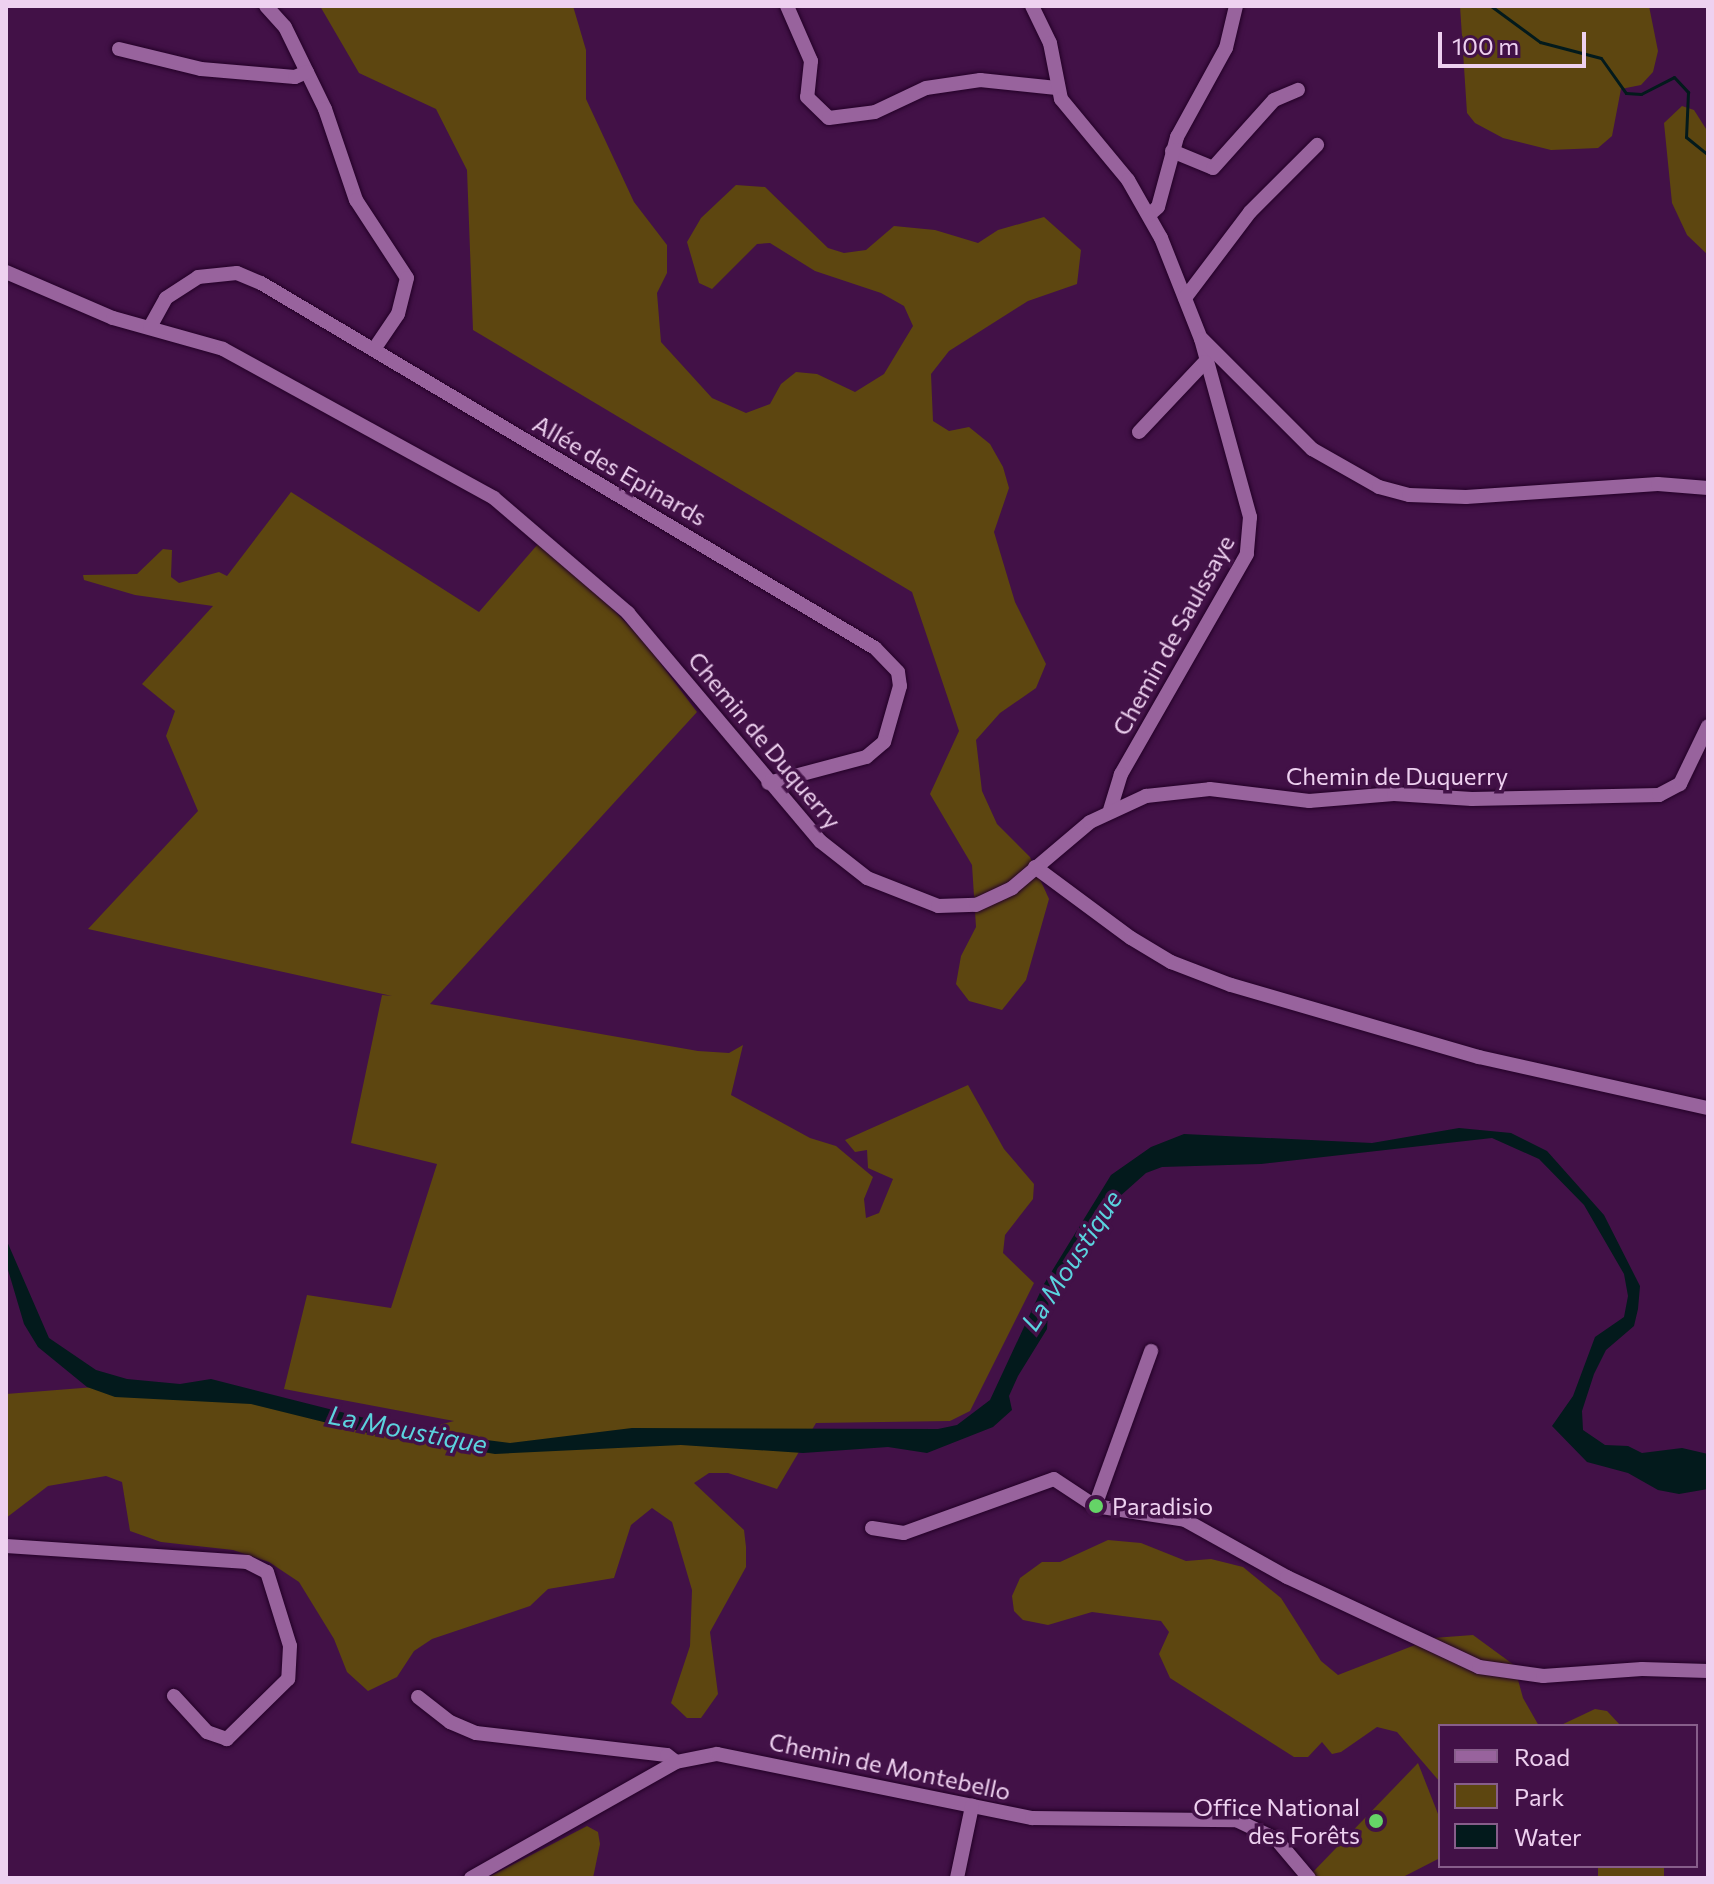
<!DOCTYPE html>
<meta charset="utf-8">
<style>
body{margin:0}
#map{position:relative;width:1714px;height:1884px;overflow:hidden;background:#421147;font-family:Commissioner,sans-serif}
div>[style]{position:absolute}
[style*='--x']{left:calc(var(--x)*1px);top:calc(var(--y)*1px);width:calc(var(--w)*1px);rotate:calc(var(--a)*1deg)}
.green>*{inset:0;background:#5d4610;transform-origin:0 0}
.water>*{inset:0;background:#031a1c}
.stream>*{height:3px;margin:-1.5px;padding:0 1.5px;transform-origin:1.5px;border-radius:1.5px;background:#031a1c}
.roads{filter:drop-shadow(0 0 2px #230127) drop-shadow(0 0 2px #230127)}
.minor>*{height:14px;margin:-7px;padding:0 7px;transform-origin:7px;border-radius:7px;background:#98639d}
.dots>*{width:22px;height:22px;translate:-50% -50%;box-sizing:border-box;border:4px solid #421147;border-radius:50%}
span{translate:-50% -50%;white-space:nowrap;text-align:center;line-height:1.15;-webkit-text-stroke:7px #421147;paint-order:stroke}
.street-label{font-size:24px;color:#eed1f0}
.poi-label{font-size:24px;color:#eed1f0}
.left{translate:0 -50%;text-align:left}
.right{translate:-100% -50%;text-align:right}
.water-label{font-size:26px;color:#5bd3de;font-style:italic}
.frame{position:absolute;inset:0;border:8px solid #eed1f0;pointer-events:none}
.legend{position:absolute;left:1438px;top:1724px;width:260px;height:144px;box-sizing:border-box;background:#421147;border:2px solid #875e8b;margin:0;padding:10px 14px;list-style:none;font-size:24px;color:#eed1f0}
.legend li{display:flex;align-items:center;gap:16px;height:40px}
.legend b{width:40px;border:2px solid #875e8b}
.scale{position:absolute;left:1438px;top:32px;width:148px;height:36px;box-sizing:border-box;border:4px solid #eed1f0;border-top:0;padding-left:10px;font-size:24px;line-height:28px;white-space:nowrap;color:#eed1f0;-webkit-text-stroke:6px #421147;paint-order:stroke}
</style>
<div id="map">
<div class="green">
<div style="clip-path:polygon(320px 6px,573px 6px,586px 50px,586px 99px,634px 202px,667px 245px,667px 273px,657px 293px,661px 342px,712px 398px,746px 413px,770px 404px,781px 384px,796px 372px,817px 374px,855px 392px,884px 374px,913px 326px,904px 306px,881px 293px,815px 271px,770px 243px,757px 244px,712px 289px,699px 283px,687px 242px,701px 218px,736px 185px,765px 187px,828px 248px,844px 253px,866px 250px,894px 226px,935px 230px,978px 243px,998px 230px,1044px 217px,1081px 250px,1077px 284px,1028px 301px,949px 351px,931px 374px,933px 421px,949px 431px,969px 427px,990px 444px,1003px 467px,1009px 488px,994px 532px,1015px 602px,1046px 664px,1036px 688px,1000px 713px,976px 740px,982px 791px,997px 824px,1030px 857px,1049px 899px,1026px 980px,1002px 1010px,969px 1001px,956px 984px,961px 956px,976px 927px,972px 865px,930px 794px,959px 731px,912px 592px,473px 330px,467px 170px,436px 109px,359px 73px)"></div>
<div style="clip-path:polygon(1460px 6px,1649px 6px,1658px 51px,1653px 72px,1641px 85px,1621px 89px,1612px 136px,1598px 148px,1551px 150px,1503px 138px,1475px 123px,1467px 113px)"></div>
<div style="clip-path:polygon(1682px 106px,1694px 110px,1708px 132px,1708px 255px,1687px 235px,1672px 203px,1664px 123px)"></div>
<div style="clip-path:polygon(291px 492px,479px 612px,538px 544px,583px 579px,643px 640px,697px 712px,430px 1004px,698px 1051px,729px 1053px,743px 1045px,731px 1095px,810px 1138px,836px 1146px,873px 1177px,864px 1199px,866px 1218px,879px 1213px,893px 1179px,868px 1168px,867px 1150px,855px 1152px,845px 1140px,968px 1085px,1004px 1149px,1034px 1184px,1033px 1199px,1005px 1235px,1003px 1253px,1034px 1283px,970px 1411px,950px 1421px,816px 1423px,777px 1489px,728px 1473px,709px 1473px,694px 1483px,744px 1530px,746px 1547px,746px 1567px,710px 1632px,718px 1694px,701px 1718px,687px 1718px,671px 1703px,690px 1646px,692px 1590px,672px 1522px,652px 1508px,631px 1525px,614px 1578px,548px 1589px,530px 1606px,432px 1639px,414px 1651px,397px 1677px,368px 1691px,347px 1672px,334px 1639px,299px 1582px,269px 1562px,233px 1550px,161px 1542px,130px 1531px,122px 1482px,106px 1476px,48px 1486px,6px 1518px,6px 1394px,133px 1384px,374px 1423px,427px 1428px,454px 1421px,284px 1389px,307px 1295px,391px 1308px,437px 1164px,351px 1143px,382px 995px,392px 996px,88px 929px,198px 811px,166px 736px,175px 711px,142px 684px,213px 606px,135px 595px,84px 580px,83px 575px,137px 574px,163px 549px,172px 550px,171px 577px,179px 583px,219px 572px,227px 576px)"></div>
<div style="clip-path:polygon(1108px 1540px,1141px 1543px,1186px 1561px,1211px 1559px,1243px 1567px,1281px 1598px,1321px 1661px,1338px 1675px,1433px 1638px,1473px 1635px,1514px 1665px,1523px 1698px,1539px 1726px,1440px 1726px,1440px 1782px,1397px 1732px,1377px 1727px,1341px 1752px,1332px 1754px,1322px 1742px,1308px 1757px,1294px 1757px,1170px 1678px,1159px 1654px,1169px 1632px,1161px 1621px,1092px 1612px,1048px 1625px,1023px 1620px,1014px 1611px,1012px 1596px,1020px 1578px,1042px 1562px,1060px 1562px)"></div>
<div style="clip-path:polygon(1595px 1709px,1607px 1711px,1621px 1726px,1559px 1726px)"></div>
<div style="clip-path:polygon(1418px 1763px,1440px 1819px,1440px 1858px,1401px 1878px,1314px 1878px,1312px 1873px)"></div>
<div style="clip-path:polygon(587px 1826px,598px 1832px,600px 1844px,593px 1878px,487px 1878px)"></div>
<div style="left:1598px;top:1866px;width:66px;height:12px"></div>
</div>
<div class="water">
<div style="clip-path:polygon(1459px 1128px,1511px 1133px,1547px 1151px,1604px 1215px,1640px 1286px,1638px 1309px,1634px 1326px,1606px 1350px,1594px 1374px,1582px 1411px,1583px 1430px,1605px 1445px,1628px 1446px,1642px 1453px,1682px 1448px,1708px 1454px,1708px 1489px,1679px 1494px,1658px 1490px,1628px 1473px,1587px 1462px,1552px 1426px,1573px 1396px,1595px 1337px,1624px 1317px,1628px 1296px,1624px 1274px,1584px 1205px,1539px 1159px,1492px 1138px,1261px 1164px,1162px 1167px,1146px 1173px,1118px 1198px,1049px 1294px,1047px 1329px,1018px 1376px,1009px 1396px,1012px 1410px,993px 1427px,927px 1453px,888px 1447px,803px 1453px,681px 1445px,495px 1454px,372px 1434px,251px 1404px,115px 1397px,87px 1387px,38px 1347px,24px 1324px,6px 1263px,6px 1239px,49px 1338px,96px 1370px,127px 1379px,180px 1384px,211px 1379px,416px 1431px,510px 1443px,632px 1428px,938px 1429px,957px 1425px,990px 1400px,1044px 1284px,1111px 1175px,1151px 1147px,1184px 1134px,1372px 1143px)"></div>
</div>
<div class="stream">
<div style="--x:1491;--y:6;--w:61;--a:36.3"></div>
<div style="--x:1540;--y:42;--w:63;--a:14.7"></div>
<div style="--x:1601;--y:58;--w:43;--a:54.5"></div>
<div style="--x:1626;--y:93;--w:15;--a:4"></div>
<div style="--x:1641;--y:94;--w:37;--a:-27"></div>
<div style="--x:1674;--y:77;--w:21;--a:47"></div>
<div style="--x:1688;--y:92;--w:45;--a:92.5"></div>
<div style="--x:1686;--y:137;--w:28;--a:39"></div>
</div>
<div class="roads">
<div class="minor">
<div style="--x:266;--y:6;--w:28;--a:48"></div>
<div style="--x:285;--y:27;--w:91;--a:64"></div>
<div style="--x:325;--y:109;--w:96;--a:71.2"></div>
<div style="--x:356;--y:200;--w:93;--a:56.8"></div>
<div style="--x:407;--y:278;--w:37;--a:104"></div>
<div style="--x:398;--y:314;--w:41;--a:124.1"></div>
<div style="--x:787;--y:6;--w:60;--a:66.4"></div>
<div style="--x:811;--y:61;--w:36;--a:96"></div>
<div style="--x:807;--y:97;--w:30;--a:44"></div>
<div style="--x:829;--y:118;--w:46;--a:-7.4"></div>
<div style="--x:875;--y:112;--w:56;--a:-25.2"></div>
<div style="--x:926;--y:88;--w:55;--a:-8.4"></div>
<div style="--x:980;--y:80;--w:77;--a:5.9"></div>
<div style="--x:1032;--y:6;--w:41;--a:64.1"></div>
<div style="--x:1050;--y:43;--w:57;--a:78.9"></div>
<div style="--x:1061;--y:99;--w:105;--a:50.4"></div>
<div style="--x:1128;--y:180;--w:67;--a:60.4"></div>
<div style="--x:1161;--y:238;--w:109;--a:68.4"></div>
<div style="--x:1201;--y:339;--w:185;--a:74.6"></div>
<div style="--x:1250;--y:517;--w:37;--a:95"></div>
<div style="--x:1247;--y:554;--w:254;--a:119.8"></div>
<div style="--x:1121;--y:774;--w:38;--a:107"></div>
<div style="--x:119;--y:49;--w:84;--a:13.7"></div>
<div style="--x:201;--y:69;--w:94;--a:4.9"></div>
<div style="--x:295;--y:77;--w:13;--a:-23"></div>
<div style="--x:1172;--y:151;--w:44;--a:22.5"></div>
<div style="--x:1213;--y:168;--w:91;--a:-48.1"></div>
<div style="--x:1274;--y:100;--w:26;--a:-23"></div>
<div style="--x:1149;--y:215;--w:12;--a:-42"></div>
<div style="--x:1158;--y:207;--w:73;--a:-74.8"></div>
<div style="--x:1177;--y:137;--w:102;--a:-61.2"></div>
<div style="--x:1226;--y:48;--w:43;--a:-76.6"></div>
<div style="--x:6;--y:272;--w:116;--a:23.3"></div>
<div style="--x:113;--y:318;--w:114;--a:15.7"></div>
<div style="--x:223;--y:349;--w:309;--a:28.8"></div>
<div style="--x:494;--y:498;--w:177;--a:40.6"></div>
<div style="--x:628;--y:613;--w:298;--a:49.9"></div>
<div style="--x:820;--y:841;--w:60;--a:38.2"></div>
<div style="--x:867;--y:878;--w:76;--a:21.5"></div>
<div style="--x:938;--y:906;--w:38;--a:-2"></div>
<div style="--x:976;--y:905;--w:40;--a:-25"></div>
<div style="--x:1012;--y:888;--w:102;--a:-40.2"></div>
<div style="--x:1090;--y:822;--w:62;--a:-24.9"></div>
<div style="--x:1146;--y:796;--w:64;--a:-6.2"></div>
<div style="--x:1210;--y:789;--w:100;--a:6.9"></div>
<div style="--x:1309;--y:801;--w:85;--a:-4.7"></div>
<div style="--x:1394;--y:794;--w:78;--a:3.7"></div>
<div style="--x:1472;--y:799;--w:187;--a:-1.2"></div>
<div style="--x:1659;--y:795;--w:24;--a:-28"></div>
<div style="--x:1680;--y:784;--w:64;--a:-64.2"></div>
<div style="--x:1185;--y:298;--w:108;--a:-52.9"></div>
<div style="--x:1250;--y:212;--w:95;--a:-45"></div>
<div style="--x:150;--y:327;--w:33;--a:-61"></div>
<div style="--x:166;--y:298;--w:38;--a:-33"></div>
<div style="--x:198;--y:277;--w:39;--a:-6"></div>
<div style="--x:237;--y:273;--w:26;--a:23"></div>
<div style="--x:261;--y:283;--w:714;--a:30.73"></div>
<div style="--x:875;--y:648;--w:33;--a:46"></div>
<div style="--x:898;--y:672;--w:14;--a:82"></div>
<div style="--x:900;--y:686;--w:58;--a:105.9"></div>
<div style="--x:884;--y:742;--w:23;--a:140"></div>
<div style="--x:866;--y:757;--w:101;--a:165.1"></div>
<div style="--x:1202;--y:339;--w:156;--a:45"></div>
<div style="--x:1312;--y:449;--w:77;--a:29.6"></div>
<div style="--x:1379;--y:487;--w:31;--a:15"></div>
<div style="--x:1409;--y:495;--w:57;--a:2"></div>
<div style="--x:1466;--y:497;--w:192;--a:-3.9"></div>
<div style="--x:1658;--y:484;--w:50;--a:4.6"></div>
<div style="--x:1139;--y:432;--w:96;--a:-46.7"></div>
<div style="--x:1035;--y:867;--w:119;--a:36.5"></div>
<div style="--x:1131;--y:938;--w:47;--a:31"></div>
<div style="--x:1171;--y:962;--w:64;--a:21"></div>
<div style="--x:1231;--y:985;--w:258;--a:16.2"></div>
<div style="--x:1479;--y:1057;--w:235;--a:12.6"></div>
<div style="--x:1095;--y:1506;--w:165;--a:-70.1"></div>
<div style="--x:872;--y:1528;--w:32;--a:9"></div>
<div style="--x:904;--y:1533;--w:159;--a:-19.8"></div>
<div style="--x:1054;--y:1479;--w:49;--a:33.4"></div>
<div style="--x:1095;--y:1506;--w:91;--a:8.8"></div>
<div style="--x:1185;--y:1520;--w:117;--a:29.2"></div>
<div style="--x:1287;--y:1577;--w:212;--a:25.1"></div>
<div style="--x:1479;--y:1667;--w:65;--a:8"></div>
<div style="--x:1543;--y:1676;--w:99;--a:-4"></div>
<div style="--x:1642;--y:1669;--w:66;--a:1.7"></div>
<div style="--x:6;--y:1546;--w:242;--a:3.8"></div>
<div style="--x:247;--y:1562;--w:22;--a:27"></div>
<div style="--x:267;--y:1572;--w:77;--a:72.7"></div>
<div style="--x:290;--y:1646;--w:33;--a:93"></div>
<div style="--x:288;--y:1679;--w:86;--a:135.5"></div>
<div style="--x:227;--y:1739;--w:21;--a:-161"></div>
<div style="--x:207;--y:1732;--w:49;--a:-132.5"></div>
<div style="--x:418;--y:1697;--w:41;--a:38"></div>
<div style="--x:450;--y:1722;--w:28;--a:23"></div>
<div style="--x:476;--y:1733;--w:192;--a:6.6"></div>
<div style="--x:667;--y:1755;--w:11;--a:38"></div>
<div style="--x:471;--y:1878;--w:236;--a:-29.5"></div>
<div style="--x:676;--y:1762;--w:42;--a:-11"></div>
<div style="--x:717;--y:1754;--w:321;--a:11.5"></div>
<div style="--x:1032;--y:1818;--w:204;--a:0.6"></div>
<div style="--x:1236;--y:1820;--w:44;--a:25.4"></div>
<div style="--x:1276;--y:1839;--w:51;--a:49.8"></div>
<div style="--x:957;--y:1878;--w:74;--a:-78.2"></div>
</div>
</div>
<div class="dots">
<div style="left:1096px;top:1506px;background:#65d467"></div>
<div style="left:1376px;top:1821px;background:#65d467"></div>
</div>
<div class="street-label">
<span style="left:620px;top:470px;rotate:30deg">Allée des Epinards</span>
<span style="left:1173px;top:635px;rotate:-61deg">Chemin de Saulssaye</span>
<span style="left:765px;top:740px;rotate:50deg">Chemin de Duquerry</span>
<span style="left:1397px;top:776px">Chemin de Duquerry</span>
<span style="left:890px;top:1766px;rotate:12deg">Chemin de Montebello</span>
</div>
<div class="poi-label">
<span class="left" style="left:1112px;top:1506px">Paradisio</span>
<span class="right" style="left:1360px;top:1821px">Office National<br>des Forêts</span>
</div>
<div class="water-label">
<span style="left:1071px;top:1260px;rotate:-57deg">La Moustique</span>
<span style="left:408px;top:1429px;rotate:11deg">La Moustique</span>
</div>
<div class="frame"></div>
<ul class="legend">
<li><b style="height:10px;background:#98639d"></b>Road</li>
<li><b style="height:22px;background:#5d4610"></b>Park</li>
<li><b style="height:22px;background:#031a1c"></b>Water</li>
</ul>
<div class="scale">100 m</div>
</div>
